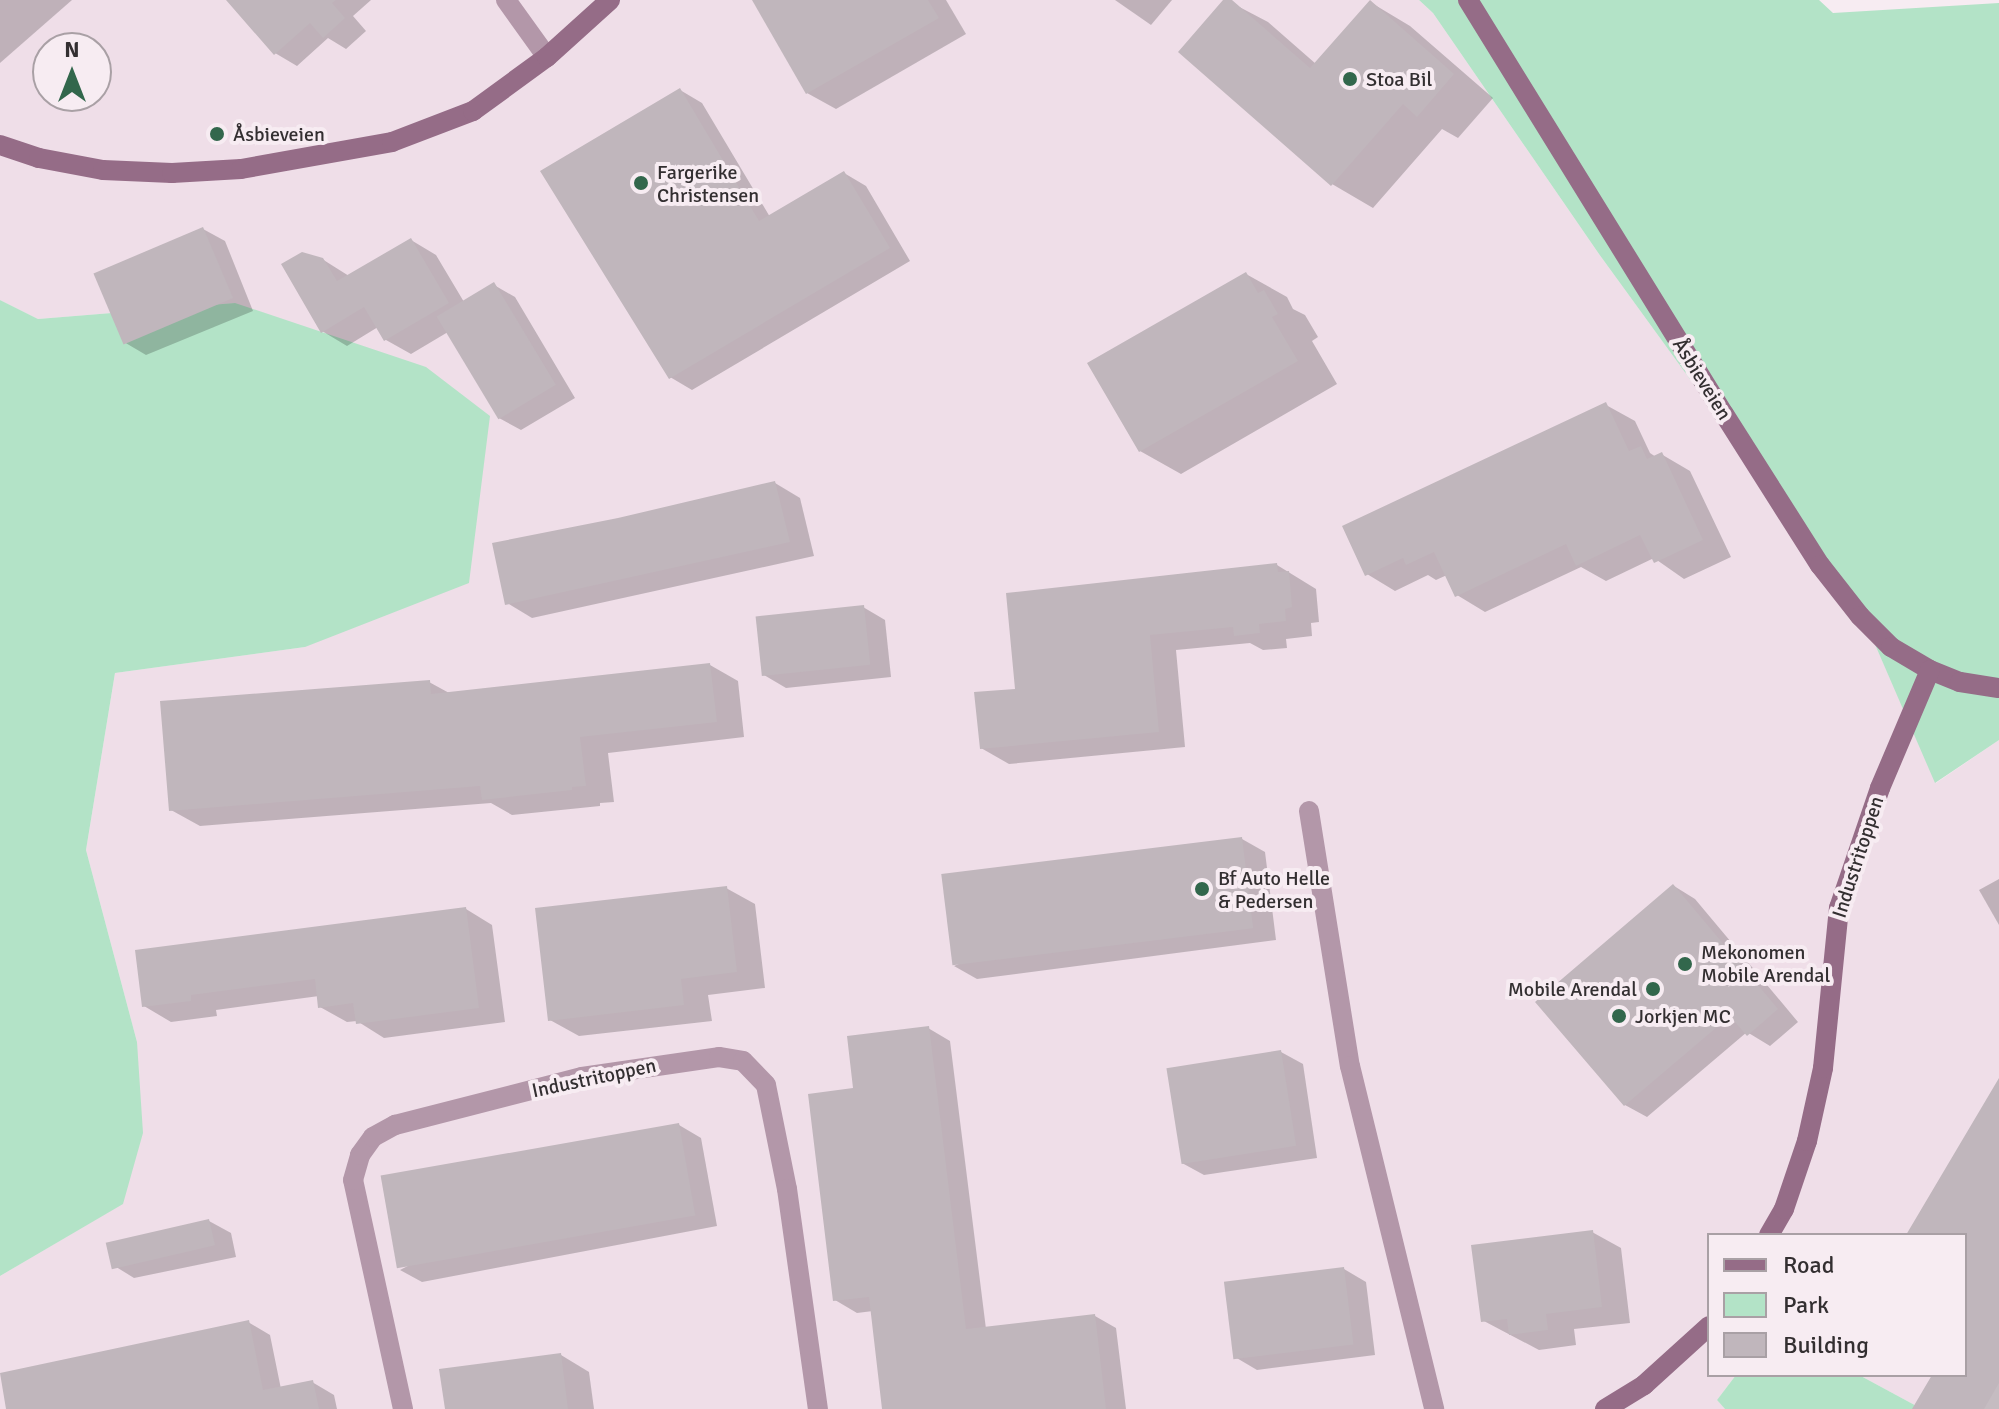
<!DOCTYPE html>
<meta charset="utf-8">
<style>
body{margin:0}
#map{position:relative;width:1999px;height:1409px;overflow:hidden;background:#f7ecf2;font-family:Signika,sans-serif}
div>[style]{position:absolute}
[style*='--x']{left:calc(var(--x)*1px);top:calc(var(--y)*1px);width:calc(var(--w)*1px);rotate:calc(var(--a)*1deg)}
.built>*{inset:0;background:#efdee8}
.green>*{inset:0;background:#b3e3c7}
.shadow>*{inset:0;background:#0003}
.building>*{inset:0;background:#c0b6bc;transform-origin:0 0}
.street>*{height:20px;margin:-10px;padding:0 10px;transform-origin:10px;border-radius:10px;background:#b397a9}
.secondary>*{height:20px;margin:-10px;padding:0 10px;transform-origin:10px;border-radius:10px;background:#956c87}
.dots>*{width:22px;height:22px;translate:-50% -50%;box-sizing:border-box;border:4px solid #f7ecf2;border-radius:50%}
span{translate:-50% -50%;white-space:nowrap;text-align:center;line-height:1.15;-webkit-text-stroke:8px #f7ecf2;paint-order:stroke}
.poi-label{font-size:20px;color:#332f31}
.left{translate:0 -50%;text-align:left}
.right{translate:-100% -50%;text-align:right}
.street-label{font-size:20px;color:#332f31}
.legend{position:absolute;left:1707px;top:1233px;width:260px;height:144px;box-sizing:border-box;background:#f7ecf2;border:2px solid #a9a0a5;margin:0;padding:10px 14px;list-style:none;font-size:24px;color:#332f31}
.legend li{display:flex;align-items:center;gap:16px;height:40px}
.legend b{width:40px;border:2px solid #a9a0a5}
.north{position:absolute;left:32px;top:32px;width:80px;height:80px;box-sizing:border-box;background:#f7ecf2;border:2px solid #a9a0a5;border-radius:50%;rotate:0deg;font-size:22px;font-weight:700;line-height:32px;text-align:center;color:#332f31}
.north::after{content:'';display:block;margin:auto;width:28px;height:36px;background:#32674c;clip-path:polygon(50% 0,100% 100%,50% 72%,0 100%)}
</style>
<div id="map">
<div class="built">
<div style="clip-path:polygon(evenodd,0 0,1419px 0,1433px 13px,1599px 254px,1864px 619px,1936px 783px,1999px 740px,1999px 1378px,1922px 1409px,1859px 1375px,1965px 1375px,1965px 1235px,1709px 1235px,1709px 1375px,1736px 1375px,1717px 1400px,1725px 1409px,0 1409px,0 1276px,122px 1204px,137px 1042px,86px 850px,115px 673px,305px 647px,235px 303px,38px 319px,0 300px,0 0,48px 48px,96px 48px,96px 96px,48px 96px,48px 48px)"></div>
</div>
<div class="green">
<div style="clip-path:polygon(1419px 0,1819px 0,1833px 13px,1999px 3px,1999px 740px,1935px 783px,1864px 619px,1599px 254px,1433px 13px)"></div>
<div style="clip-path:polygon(0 300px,38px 319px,235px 303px,426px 367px,490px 416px,469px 583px,305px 647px,115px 673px,86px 850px,137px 1042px,143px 1133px,123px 1204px,0 1276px)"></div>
<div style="clip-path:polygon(1736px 1375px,1859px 1375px,1922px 1409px,1725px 1409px,1717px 1400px)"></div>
</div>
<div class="shadow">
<div style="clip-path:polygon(0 0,72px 0,0 63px)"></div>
<div style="clip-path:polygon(229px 0,371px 0,353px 16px,366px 31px,346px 49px,328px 38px,297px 66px,275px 53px)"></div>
<div style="clip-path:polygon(771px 0,946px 0,966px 34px,836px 109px,807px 93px)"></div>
<div style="clip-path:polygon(1115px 0,1172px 0,1151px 25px)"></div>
<div style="clip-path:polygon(1226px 0,1268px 22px,1316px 64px,1370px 2px,1410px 26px,1493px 98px,1458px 138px,1442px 129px,1373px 208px,1332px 184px)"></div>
<div style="clip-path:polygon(680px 90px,702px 103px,770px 217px,844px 173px,866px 186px,910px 261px,692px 390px,670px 377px)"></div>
<div style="clip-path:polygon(203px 229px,225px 241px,253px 311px,146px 355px,124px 342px)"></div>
<div style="clip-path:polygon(411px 240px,436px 255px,464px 302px,494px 285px,515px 297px,575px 398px,521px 430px,499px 418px,448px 332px,411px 354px,386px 340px,378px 327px,347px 346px,322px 331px,322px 259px,349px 276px)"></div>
<div style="clip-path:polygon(1246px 274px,1287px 297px,1293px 309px,1305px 315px,1318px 337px,1312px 341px,1337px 384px,1181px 474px,1140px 451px)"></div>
<div style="clip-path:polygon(1606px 405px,1635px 421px,1650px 453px,1656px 457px,1661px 454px,1690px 471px,1731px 557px,1684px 579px,1654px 558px,1606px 581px,1581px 567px,1485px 612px,1457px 595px,1447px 575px,1436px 580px,1428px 575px,1395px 591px,1367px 574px)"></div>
<div style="clip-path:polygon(775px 483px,800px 498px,814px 556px,532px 618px,507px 603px,619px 520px)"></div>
<div style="clip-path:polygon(1277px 565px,1316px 589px,1319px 622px,1311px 623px,1312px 636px,1286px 639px,1287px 648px,1263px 650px,1250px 643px,1176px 650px,1185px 747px,1009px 764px,981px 748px,1017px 690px)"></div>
<div style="clip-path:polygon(863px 607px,885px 620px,891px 677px,786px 688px,764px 675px)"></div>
<div style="clip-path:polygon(710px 665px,738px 681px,744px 737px,608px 753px,614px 802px,600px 803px,600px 806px,512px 815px,491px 803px,200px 826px,171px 810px,429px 682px,451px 694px)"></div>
<div style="clip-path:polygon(1242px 839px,1265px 852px,1276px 940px,977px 979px,954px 966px)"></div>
<div style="clip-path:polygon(1999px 879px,1999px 925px,1979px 890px)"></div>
<div style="clip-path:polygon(1674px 886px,1695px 899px,1798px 1022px,1770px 1046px,1747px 1032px,1647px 1117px,1625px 1105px,1537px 1002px)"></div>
<div style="clip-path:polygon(726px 888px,755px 904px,765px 988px,708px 995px,712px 1021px,579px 1036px,550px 1020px)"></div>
<div style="clip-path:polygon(466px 909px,492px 925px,505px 1022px,384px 1038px,357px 1021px,347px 1022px,320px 1007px,319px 996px,216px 1010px,217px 1016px,171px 1022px,144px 1006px)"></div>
<div style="clip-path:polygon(928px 1028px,950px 1041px,986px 1329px,1095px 1316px,1116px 1328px,1126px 1409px,884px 1409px,873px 1311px,857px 1313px,835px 1300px,855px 1090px)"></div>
<div style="clip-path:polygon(1281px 1052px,1303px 1064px,1317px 1158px,1204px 1175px,1182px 1163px)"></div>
<div style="clip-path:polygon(1999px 1082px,1999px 1409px,1914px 1409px,1935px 1375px,1965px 1375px,1965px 1235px,1908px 1235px)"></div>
<div style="clip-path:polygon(679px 1125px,701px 1138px,717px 1226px,422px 1282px,400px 1270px)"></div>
<div style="clip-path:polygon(209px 1221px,231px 1233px,236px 1257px,134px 1278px,113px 1265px)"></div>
<div style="clip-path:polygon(1592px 1232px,1621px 1248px,1630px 1323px,1574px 1329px,1576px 1345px,1539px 1350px,1482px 1320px)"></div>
<div style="clip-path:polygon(1344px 1269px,1366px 1282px,1375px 1355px,1257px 1370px,1235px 1357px)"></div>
<div style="clip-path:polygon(248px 1322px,270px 1335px,281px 1389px,312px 1382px,334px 1395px,337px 1409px,8px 1409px)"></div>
<div style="clip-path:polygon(561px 1355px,589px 1372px,594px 1409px,447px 1409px)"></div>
</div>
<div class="building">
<div style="clip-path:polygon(226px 0,336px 0,332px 3px,345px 18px,323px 38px,310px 23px,274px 55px)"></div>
<div style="clip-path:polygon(752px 0,928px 0,939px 18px,806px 94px)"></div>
<div style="clip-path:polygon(1223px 0,1232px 0,1310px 68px,1370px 0,1454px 74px,1417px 117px,1403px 104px,1331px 186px,1178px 52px)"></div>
<div style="clip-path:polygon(680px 88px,759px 221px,844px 171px,890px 248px,669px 379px,540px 171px)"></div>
<div style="left:203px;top:227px;width:77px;height:119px;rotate:67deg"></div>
<div style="clip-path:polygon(411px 238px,449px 303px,384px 341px,364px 307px,321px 333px,281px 264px,302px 252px,323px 258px,337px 281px)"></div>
<div style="clip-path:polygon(1246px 272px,1258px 293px,1264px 290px,1278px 314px,1272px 317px,1298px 361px,1139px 452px,1087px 363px)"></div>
<div style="left:494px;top:282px;width:120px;height:67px;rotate:59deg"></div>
<div style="clip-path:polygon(1606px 402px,1629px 451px,1641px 446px,1647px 459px,1662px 452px,1703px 540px,1654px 563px,1640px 535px,1576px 566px,1566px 544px,1455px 597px,1434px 552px,1406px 565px,1403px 558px,1365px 576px,1342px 526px)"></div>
<div style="clip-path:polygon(775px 481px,790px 542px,505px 605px,492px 543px,618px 518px)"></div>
<div style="clip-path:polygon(1277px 563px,1278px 572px,1289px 571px,1292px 607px,1285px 609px,1286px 621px,1259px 624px,1260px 633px,1234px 636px,1233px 627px,1150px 635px,1159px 732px,980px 749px,974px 692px,1015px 689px,1006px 593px)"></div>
<div style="left:864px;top:605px;width:60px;height:109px;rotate:84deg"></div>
<div style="clip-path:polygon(710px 663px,717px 722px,580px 737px,586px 786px,572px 787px,572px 790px,482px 800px,480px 786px,169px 811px,160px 701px,430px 680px,431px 694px)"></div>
<div style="left:1242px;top:837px;width:92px;height:303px;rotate:83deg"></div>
<div style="clip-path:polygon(1673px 884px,1778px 1009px,1747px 1036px,1730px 1016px,1624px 1106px,1535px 1002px)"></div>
<div style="clip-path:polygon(727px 886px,737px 972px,681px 979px,684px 1005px,548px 1021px,535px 908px)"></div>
<div style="clip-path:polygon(466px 907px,479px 1008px,356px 1024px,353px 1003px,318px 1008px,315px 979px,191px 995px,191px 1001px,142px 1007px,135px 950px)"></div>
<div style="clip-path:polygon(929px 1026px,966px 1329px,1095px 1314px,1106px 1409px,882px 1409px,869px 1297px,833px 1301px,808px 1094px,853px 1088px,847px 1036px)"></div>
<div style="left:1281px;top:1050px;width:97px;height:116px;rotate:81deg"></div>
<div style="clip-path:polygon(1999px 1078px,1999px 1383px,1984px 1409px,1912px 1409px,1932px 1375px,1965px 1375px,1965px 1235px,1906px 1235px)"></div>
<div style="left:679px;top:1123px;width:94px;height:303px;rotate:80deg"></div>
<div style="left:209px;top:1219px;width:27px;height:106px;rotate:77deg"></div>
<div style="clip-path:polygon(1593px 1230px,1602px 1307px,1546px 1314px,1548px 1330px,1509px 1335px,1507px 1319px,1481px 1322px,1471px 1245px)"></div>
<div style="left:1344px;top:1267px;width:78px;height:121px;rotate:83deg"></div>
<div style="clip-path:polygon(249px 1320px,263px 1390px,313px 1380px,319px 1409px,6px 1409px,0 1373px)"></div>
<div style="clip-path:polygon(561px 1353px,568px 1409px,445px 1409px,439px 1369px)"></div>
</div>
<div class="street">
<div style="--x:506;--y:0;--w:70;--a:54.3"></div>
<div style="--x:1309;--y:811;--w:258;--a:80.9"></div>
<div style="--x:1350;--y:1066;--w:353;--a:76.2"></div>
<div style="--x:403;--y:1409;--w:234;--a:-102.3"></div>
<div style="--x:353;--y:1180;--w:26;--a:-74"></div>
<div style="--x:360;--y:1155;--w:22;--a:-54"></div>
<div style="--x:373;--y:1137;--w:25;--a:-29"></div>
<div style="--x:395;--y:1125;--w:193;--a:-14.4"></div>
<div style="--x:582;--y:1077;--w:138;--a:-8.3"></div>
<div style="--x:719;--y:1057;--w:24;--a:9"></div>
<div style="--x:743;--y:1061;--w:33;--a:46"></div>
<div style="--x:766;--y:1085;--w:106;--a:78.6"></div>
<div style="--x:787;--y:1189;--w:222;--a:82"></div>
</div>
<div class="secondary">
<div style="--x:1468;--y:0;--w:487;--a:58.3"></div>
<div style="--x:1724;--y:414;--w:179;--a:57.6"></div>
<div style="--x:1820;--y:565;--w:65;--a:51.9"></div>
<div style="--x:1860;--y:616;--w:44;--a:45"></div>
<div style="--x:1891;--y:647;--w:45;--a:30.5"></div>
<div style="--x:1930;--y:670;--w:32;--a:22"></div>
<div style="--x:1960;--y:682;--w:39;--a:9"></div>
<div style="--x:0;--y:145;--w:41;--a:18.4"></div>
<div style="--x:39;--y:158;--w:65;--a:10.6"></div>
<div style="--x:103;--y:170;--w:69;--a:2.5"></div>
<div style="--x:172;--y:173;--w:69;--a:-3.3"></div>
<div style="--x:241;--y:169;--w:153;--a:-10.1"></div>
<div style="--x:392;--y:142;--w:87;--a:-20.9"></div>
<div style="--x:473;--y:111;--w:92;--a:-36.1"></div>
<div style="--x:547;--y:57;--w:85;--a:-42.1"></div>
<div style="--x:1769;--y:1235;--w:30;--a:-60"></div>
<div style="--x:1784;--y:1209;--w:72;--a:-71.3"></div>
<div style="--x:1807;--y:1141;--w:75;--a:-77.6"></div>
<div style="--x:1823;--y:1068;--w:161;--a:-84.3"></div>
<div style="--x:1839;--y:908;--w:127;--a:-71.1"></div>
<div style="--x:1880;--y:788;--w:128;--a:-67"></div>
<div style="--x:1605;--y:1409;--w:46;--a:-31.6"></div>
<div style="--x:1644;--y:1385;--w:88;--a:-42.2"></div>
</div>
<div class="dots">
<div style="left:1350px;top:79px;background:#32674c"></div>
<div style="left:217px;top:134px;background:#32674c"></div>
<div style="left:641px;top:183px;background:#32674c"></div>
<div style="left:1202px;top:889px;background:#32674c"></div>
<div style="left:1685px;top:964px;background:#32674c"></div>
<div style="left:1653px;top:989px;background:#32674c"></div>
<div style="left:1619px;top:1016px;background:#32674c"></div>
</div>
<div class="poi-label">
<span class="left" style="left:1366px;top:79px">Stoa Bil</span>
<span class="left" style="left:233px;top:134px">Åsbieveien</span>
<span class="left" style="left:657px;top:184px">Fargerike<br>Christensen</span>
<span class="left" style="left:1218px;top:890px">Bf Auto Helle<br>&amp; Pedersen</span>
<span class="left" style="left:1701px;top:964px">Mekonomen<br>Mobile Arendal</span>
<span class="right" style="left:1637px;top:989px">Mobile Arendal</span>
<span class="left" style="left:1635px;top:1016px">Jorkjen MC</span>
</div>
<div class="street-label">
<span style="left:1702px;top:379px;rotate:58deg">Åsbieveien</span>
<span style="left:1858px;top:857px;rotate:-72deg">Industritoppen</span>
<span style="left:594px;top:1078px;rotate:-12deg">Industritoppen</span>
</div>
<ul class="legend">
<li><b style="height:10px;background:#956c87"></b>Road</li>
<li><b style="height:22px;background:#b3e3c7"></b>Park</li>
<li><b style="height:22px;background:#c0b6bc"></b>Building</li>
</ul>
<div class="north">N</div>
</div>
